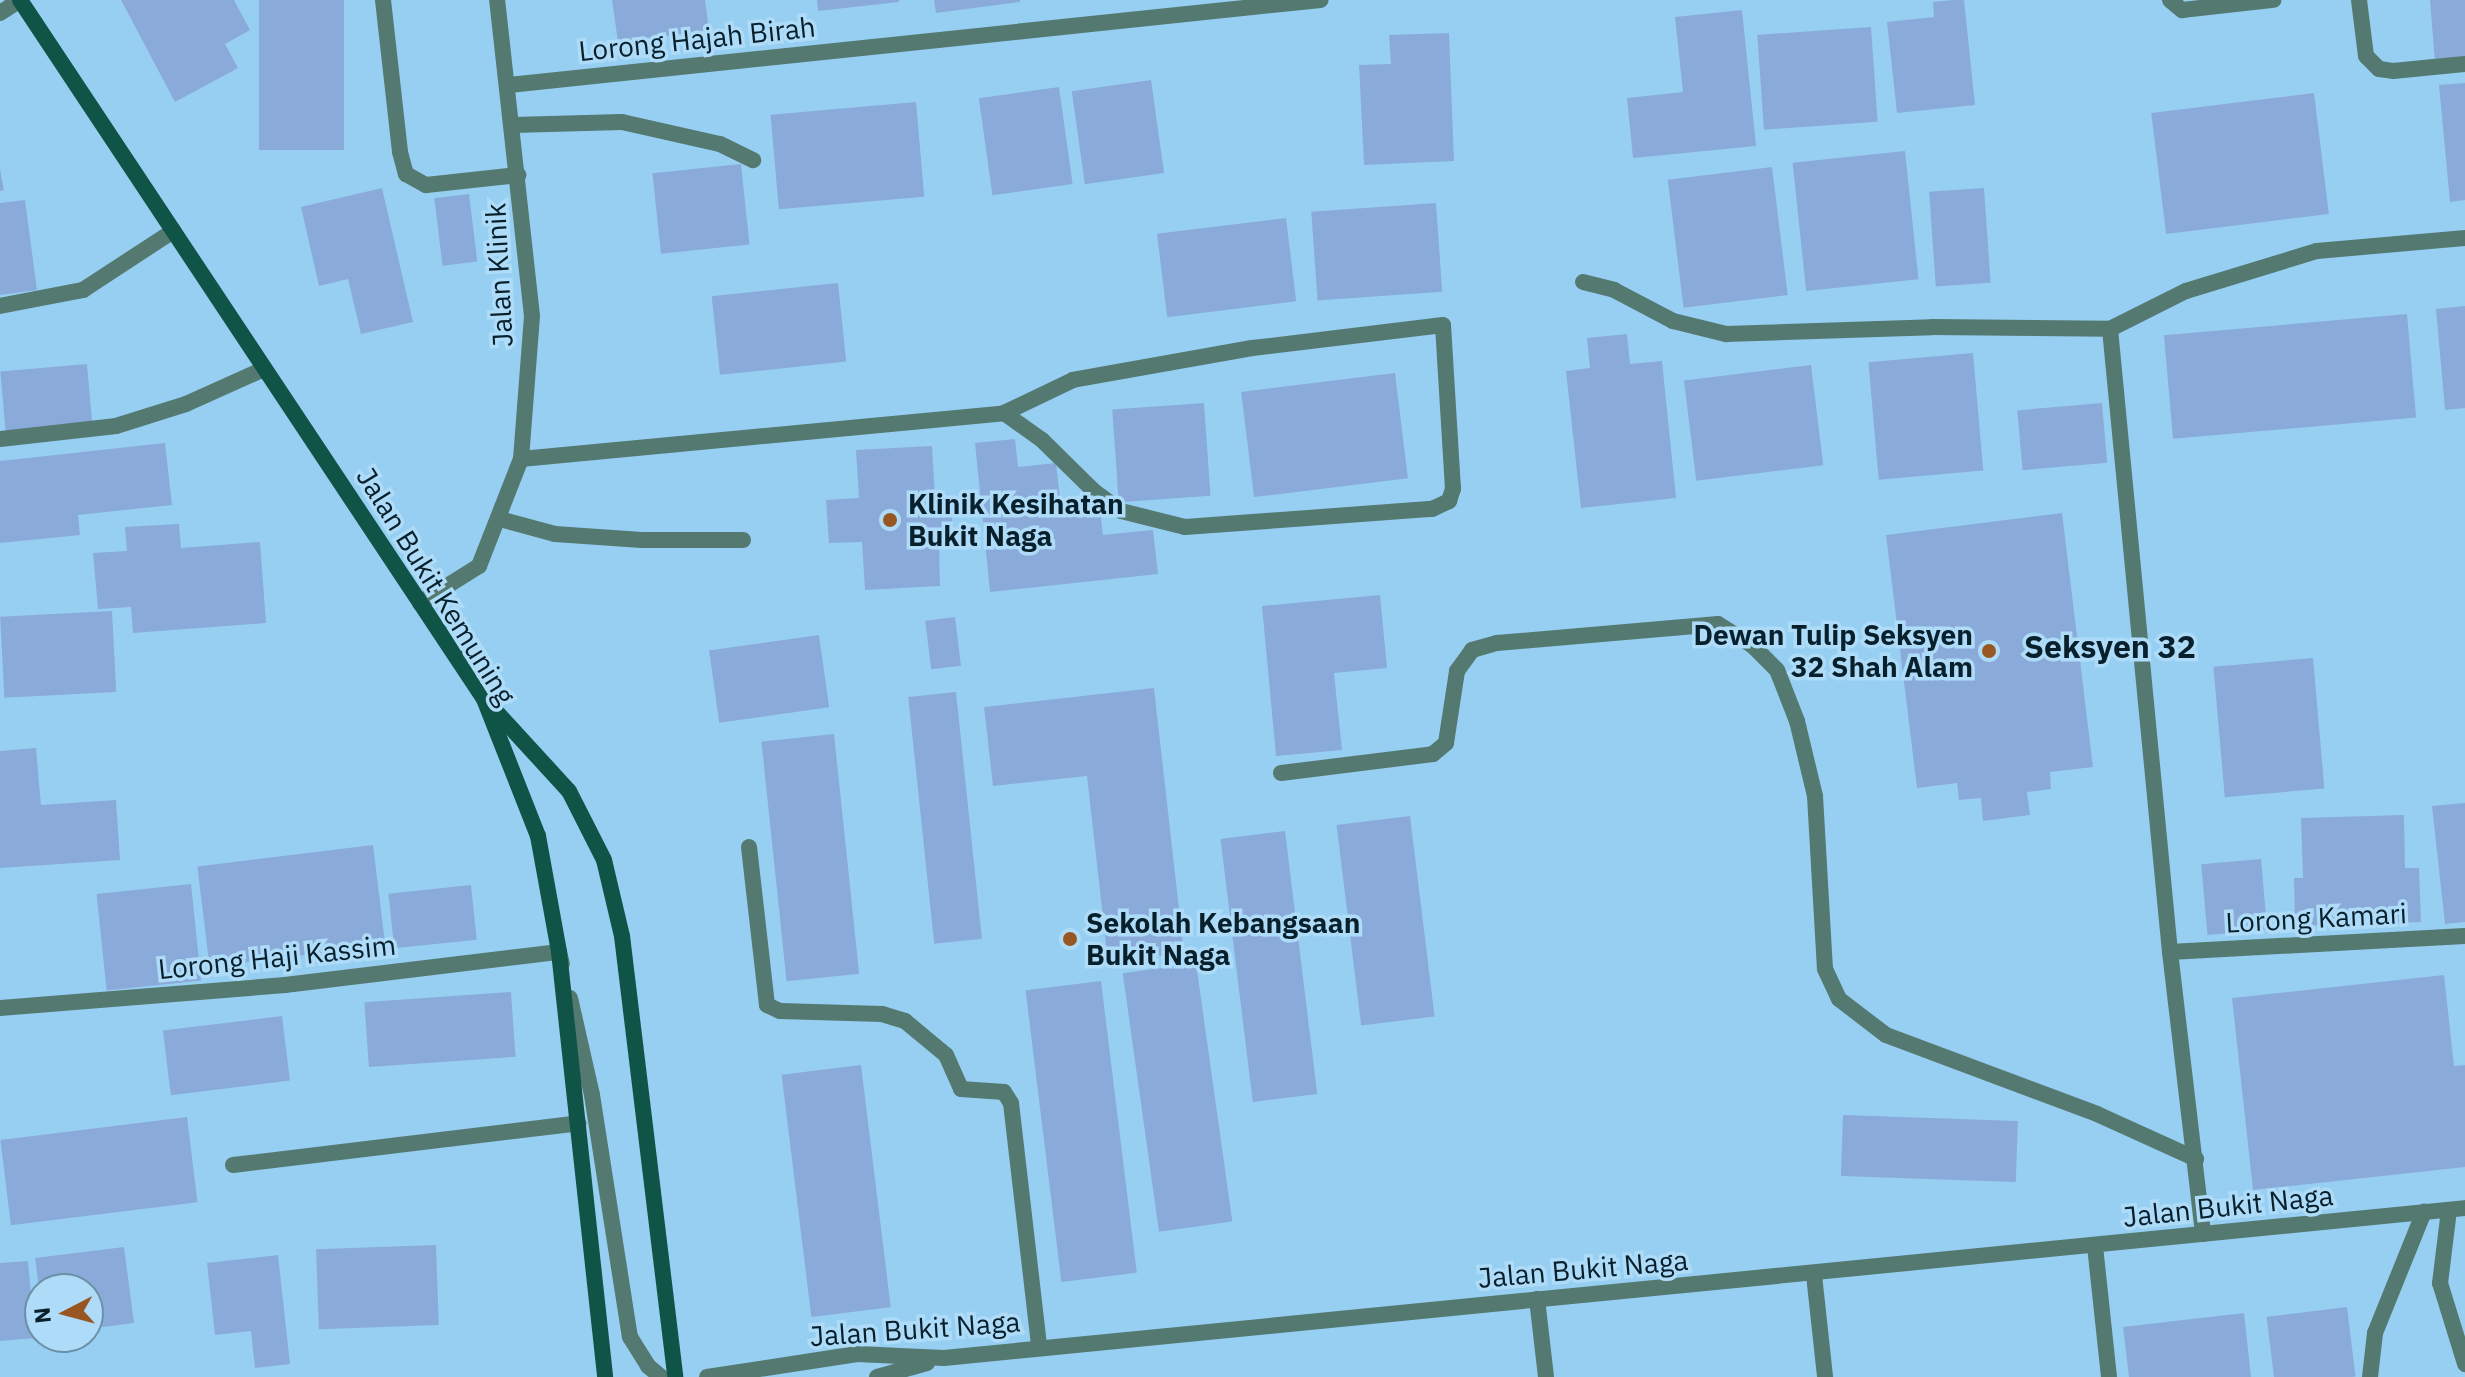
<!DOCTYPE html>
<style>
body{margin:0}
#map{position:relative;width:2465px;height:1377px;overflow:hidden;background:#97cff2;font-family:"IBM Plex Sans",sans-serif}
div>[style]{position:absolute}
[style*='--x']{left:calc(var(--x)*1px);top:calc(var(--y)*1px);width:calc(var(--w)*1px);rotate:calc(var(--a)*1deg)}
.building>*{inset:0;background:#8aabd9;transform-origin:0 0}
.service>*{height:16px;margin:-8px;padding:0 8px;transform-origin:8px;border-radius:8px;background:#547970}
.minor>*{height:16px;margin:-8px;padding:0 8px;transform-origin:8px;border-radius:8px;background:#547970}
.tertiary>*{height:16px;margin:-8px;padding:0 8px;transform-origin:8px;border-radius:8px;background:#547970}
.secondary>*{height:16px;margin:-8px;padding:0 8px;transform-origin:8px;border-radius:8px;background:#105447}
.dots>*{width:22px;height:22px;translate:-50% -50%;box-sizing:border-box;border:4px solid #aedbf7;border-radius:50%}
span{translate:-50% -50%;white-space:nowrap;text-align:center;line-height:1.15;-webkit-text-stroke:7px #aedbf7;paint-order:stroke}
.street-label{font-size:28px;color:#081f2c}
.poi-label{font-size:28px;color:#081f2c;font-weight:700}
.left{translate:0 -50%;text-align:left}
.right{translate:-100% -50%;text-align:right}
.quarter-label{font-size:32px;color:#081f2c;font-weight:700}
.north{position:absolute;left:24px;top:1273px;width:80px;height:80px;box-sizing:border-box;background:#aedbf7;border:2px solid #6c90a6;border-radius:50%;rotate:264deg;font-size:22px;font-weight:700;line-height:32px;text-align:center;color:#081f2c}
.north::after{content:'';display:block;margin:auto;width:28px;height:36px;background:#985722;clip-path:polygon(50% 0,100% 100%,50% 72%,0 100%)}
</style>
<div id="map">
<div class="building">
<div style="clip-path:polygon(121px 0,234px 0,250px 30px,225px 44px,238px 68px,175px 102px)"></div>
<div style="left:259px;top:0;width:85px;height:150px"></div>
<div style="clip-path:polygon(612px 0,705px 0,709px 30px,618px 42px)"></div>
<div style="clip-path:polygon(817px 0,899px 0,899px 2px,818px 11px)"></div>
<div style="clip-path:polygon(934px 0,1020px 0,1020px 2px,936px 13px)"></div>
<div style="clip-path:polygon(1953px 0,1964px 0,1975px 105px,1897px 113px,1887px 22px,1934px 17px,1933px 2px)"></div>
<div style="clip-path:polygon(2430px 0,2465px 0,2465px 59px,2435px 62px)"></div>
<div style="clip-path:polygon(1742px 10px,1756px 146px,1633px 158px,1627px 98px,1683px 92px,1675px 17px)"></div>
<div style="left:1871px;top:27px;width:95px;height:114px;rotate:86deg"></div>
<div style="clip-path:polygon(1449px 33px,1454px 161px,1364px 165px,1359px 65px,1391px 64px,1389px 35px)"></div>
<div style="left:1151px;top:80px;width:94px;height:80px;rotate:82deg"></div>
<div style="clip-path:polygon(2465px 83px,2465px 200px,2450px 202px,2439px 85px)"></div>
<div style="left:1059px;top:87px;width:98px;height:81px;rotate:82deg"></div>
<div style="left:2314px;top:93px;width:122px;height:164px;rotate:83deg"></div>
<div style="left:916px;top:102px;width:95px;height:146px;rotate:85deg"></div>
<div style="left:1905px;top:151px;width:129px;height:113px;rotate:84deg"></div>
<div style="left:741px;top:164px;width:81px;height:89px;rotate:84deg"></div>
<div style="left:1772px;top:167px;width:129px;height:105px;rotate:83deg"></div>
<div style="clip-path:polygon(0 169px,4px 190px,0 191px)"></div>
<div style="clip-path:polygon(382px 188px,413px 322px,361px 334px,348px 279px,319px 286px,301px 207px)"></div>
<div style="left:1984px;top:188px;width:95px;height:55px;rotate:86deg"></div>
<div style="left:469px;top:194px;width:68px;height:35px;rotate:83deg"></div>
<div style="clip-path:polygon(25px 200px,37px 290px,0 295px,0 203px)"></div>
<div style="left:1436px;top:203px;width:89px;height:125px;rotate:86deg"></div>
<div style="left:1286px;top:218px;width:84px;height:130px;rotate:83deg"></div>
<div style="left:838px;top:283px;width:79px;height:127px;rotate:84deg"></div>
<div style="clip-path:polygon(2465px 306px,2465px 408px,2445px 410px,2436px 309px)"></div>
<div style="left:2407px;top:314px;width:104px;height:244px;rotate:85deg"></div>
<div style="clip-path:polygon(1627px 334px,1630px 364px,1662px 361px,1676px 498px,1581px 508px,1566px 371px,1590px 368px,1587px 338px)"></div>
<div style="left:1973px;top:353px;width:118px;height:105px;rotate:85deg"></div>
<div style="left:87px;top:364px;width:62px;height:87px;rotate:85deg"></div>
<div style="left:1811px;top:365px;width:101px;height:128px;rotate:83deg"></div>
<div style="left:1395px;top:373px;width:106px;height:155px;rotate:83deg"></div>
<div style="left:1204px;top:403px;width:93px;height:92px;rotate:86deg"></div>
<div style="left:2102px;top:403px;width:60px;height:85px;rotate:85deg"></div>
<div style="clip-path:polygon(1015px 439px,1018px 467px,1056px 463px,1062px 516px,1100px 511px,1103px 535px,1153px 530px,1158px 574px,990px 592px,975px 443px)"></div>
<div style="clip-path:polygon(165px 443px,172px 505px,78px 515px,80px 535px,0 543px,0 461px)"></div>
<div style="clip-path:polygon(932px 446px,935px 497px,951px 496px,953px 539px,939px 540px,940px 586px,865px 590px,862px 542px,829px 543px,826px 500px,859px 498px,856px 450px)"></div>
<div style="clip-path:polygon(2062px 513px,2093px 767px,2050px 772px,2051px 789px,2027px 792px,2030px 815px,1983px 821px,1981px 798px,1959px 800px,1957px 783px,1917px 788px,1886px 535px)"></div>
<div style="clip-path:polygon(179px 524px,181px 548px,260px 542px,266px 623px,133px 633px,131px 607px,98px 609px,93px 553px,127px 551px,125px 527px)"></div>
<div style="clip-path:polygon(1380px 595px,1387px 668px,1334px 673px,1342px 750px,1276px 756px,1262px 606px)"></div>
<div style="left:112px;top:611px;width:81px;height:112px;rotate:87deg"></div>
<div style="left:955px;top:617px;width:49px;height:30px;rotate:83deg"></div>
<div style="left:819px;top:635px;width:73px;height:111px;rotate:82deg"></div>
<div style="left:2313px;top:658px;width:131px;height:100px;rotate:85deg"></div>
<div style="clip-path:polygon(1154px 688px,1184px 953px,1108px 962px,1087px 776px,993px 786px,984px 707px)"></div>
<div style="left:956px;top:692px;width:248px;height:48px;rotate:84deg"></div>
<div style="left:834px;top:734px;width:241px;height:73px;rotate:84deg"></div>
<div style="clip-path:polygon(36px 748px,41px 805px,116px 800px,120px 860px,0 868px,0 751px)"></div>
<div style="clip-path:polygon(2465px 803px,2465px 922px,2445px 924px,2432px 806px)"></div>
<div style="clip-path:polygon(2404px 815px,2405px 868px,2419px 868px,2421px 922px,2295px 926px,2294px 878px,2303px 878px,2301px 818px)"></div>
<div style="left:1410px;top:816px;width:202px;height:74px;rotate:83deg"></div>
<div style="left:1285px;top:831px;width:265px;height:65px;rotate:83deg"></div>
<div style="left:373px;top:845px;width:101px;height:177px;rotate:83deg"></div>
<div style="left:2261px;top:859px;width:71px;height:60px;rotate:85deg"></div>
<div style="left:191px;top:884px;width:97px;height:95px;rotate:84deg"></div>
<div style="left:471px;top:885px;width:55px;height:83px;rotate:84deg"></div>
<div style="left:1196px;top:963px;width:261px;height:74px;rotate:82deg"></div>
<div style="clip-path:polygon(2444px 975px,2454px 1066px,2465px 1065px,2465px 1167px,2253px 1190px,2232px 998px)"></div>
<div style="left:1101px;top:981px;width:294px;height:76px;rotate:83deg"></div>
<div style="left:511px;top:992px;width:65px;height:147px;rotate:86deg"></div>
<div style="left:282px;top:1016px;width:65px;height:120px;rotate:83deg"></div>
<div style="left:861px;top:1065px;width:244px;height:80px;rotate:83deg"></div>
<div style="left:1843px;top:1115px;width:175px;height:61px;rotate:2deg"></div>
<div style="left:187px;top:1117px;width:86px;height:188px;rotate:83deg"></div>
<div style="left:436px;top:1245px;width:80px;height:120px;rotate:88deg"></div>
<div style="clip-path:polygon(124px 1247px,134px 1323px,88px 1329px,88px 1289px,39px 1289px,35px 1258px)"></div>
<div style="clip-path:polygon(278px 1255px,290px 1364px,255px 1368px,251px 1331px,215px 1335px,207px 1263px)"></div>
<div style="clip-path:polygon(28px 1261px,35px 1338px,0 1341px,0 1263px)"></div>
<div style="left:2347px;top:1307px;width:70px;height:81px;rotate:83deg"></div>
<div style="clip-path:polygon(2244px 1313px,2251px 1377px,2129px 1377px,2123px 1327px)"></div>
</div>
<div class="service">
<div style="--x:383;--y:0;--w:153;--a:83.6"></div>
<div style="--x:400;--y:152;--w:23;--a:75"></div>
<div style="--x:406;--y:174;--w:23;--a:29"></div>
<div style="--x:426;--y:185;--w:93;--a:-6.2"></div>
<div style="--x:2170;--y:0;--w:16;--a:40"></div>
<div style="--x:2182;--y:10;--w:92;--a:-6.3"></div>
<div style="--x:0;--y:13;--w:24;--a:-33"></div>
<div style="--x:2366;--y:56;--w:18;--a:45"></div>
<div style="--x:2379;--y:69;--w:14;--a:8"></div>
<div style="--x:2393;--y:71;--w:72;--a:-5.6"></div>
<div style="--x:500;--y:519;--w:57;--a:15.3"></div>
<div style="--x:555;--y:534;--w:87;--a:3.9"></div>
<div style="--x:642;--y:540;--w:101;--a:0"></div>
<div style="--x:1281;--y:773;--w:153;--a:-7.1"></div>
<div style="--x:1433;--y:754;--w:17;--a:-40"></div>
<div style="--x:1446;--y:743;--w:73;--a:-81.3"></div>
<div style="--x:1457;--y:671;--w:26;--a:-54"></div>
<div style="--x:1472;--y:650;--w:26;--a:-16"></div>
<div style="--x:1497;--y:643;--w:222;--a:-4.9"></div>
<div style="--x:1718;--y:624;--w:41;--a:32.2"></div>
<div style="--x:1753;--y:646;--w:34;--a:45"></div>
<div style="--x:1777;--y:670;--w:55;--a:68.6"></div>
<div style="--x:1797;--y:721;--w:77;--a:76.5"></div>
<div style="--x:1815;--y:796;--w:173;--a:86.7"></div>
<div style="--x:1825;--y:969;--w:33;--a:65"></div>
<div style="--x:1839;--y:999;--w:59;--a:37.5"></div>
<div style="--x:1886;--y:1035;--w:225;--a:20.5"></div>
<div style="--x:2097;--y:1114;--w:109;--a:24.4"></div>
<div style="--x:749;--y:847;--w:159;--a:83.5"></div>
<div style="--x:767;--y:1005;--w:14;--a:25"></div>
<div style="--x:780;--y:1011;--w:102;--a:1.7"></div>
<div style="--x:882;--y:1014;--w:24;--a:17"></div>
<div style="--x:905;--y:1021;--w:53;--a:39.7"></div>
<div style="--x:946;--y:1055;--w:37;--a:66"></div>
<div style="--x:961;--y:1089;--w:43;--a:4"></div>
<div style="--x:1004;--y:1092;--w:13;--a:58"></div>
<div style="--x:1011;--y:1103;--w:245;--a:83.4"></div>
<div style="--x:233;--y:1165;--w:348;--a:-6.9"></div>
<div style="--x:1814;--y:1275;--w:103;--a:83.8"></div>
</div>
<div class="minor">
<div style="--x:2359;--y:0;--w:56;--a:82.9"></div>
<div style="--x:509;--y:85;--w:816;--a:-5.98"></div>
<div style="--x:513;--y:125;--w:109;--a:-1.6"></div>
<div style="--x:622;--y:122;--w:100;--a:12.7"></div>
<div style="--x:720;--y:144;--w:37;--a:26"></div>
<div style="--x:1583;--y:282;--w:32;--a:14"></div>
<div style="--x:1614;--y:290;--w:67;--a:27.7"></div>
<div style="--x:1673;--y:321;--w:55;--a:13.8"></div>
<div style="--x:1726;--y:334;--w:206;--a:-1.9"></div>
<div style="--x:1932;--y:327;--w:178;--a:0.6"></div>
<div style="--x:2110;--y:329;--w:85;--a:-26.6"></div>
<div style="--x:2186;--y:291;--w:137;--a:-17"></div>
<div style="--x:2317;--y:251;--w:149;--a:-5"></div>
<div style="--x:0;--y:306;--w:85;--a:-10.9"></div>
<div style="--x:83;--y:290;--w:108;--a:-33.2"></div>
<div style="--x:2110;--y:329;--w:626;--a:84.5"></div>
<div style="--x:2170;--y:952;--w:284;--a:83.3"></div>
<div style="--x:0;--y:439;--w:117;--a:-6.4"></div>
<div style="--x:116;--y:426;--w:73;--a:-17.4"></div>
<div style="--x:186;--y:404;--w:85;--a:-24.2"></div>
<div style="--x:521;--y:459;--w:485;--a:-5.4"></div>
<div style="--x:1004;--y:413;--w:47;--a:35.4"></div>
<div style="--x:1042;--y:440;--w:74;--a:44.5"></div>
<div style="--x:1095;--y:492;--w:32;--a:36"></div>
<div style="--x:1121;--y:511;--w:66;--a:14"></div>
<div style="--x:1185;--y:527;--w:248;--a:-4.2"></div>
<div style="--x:1432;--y:509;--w:19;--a:-25"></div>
<div style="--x:1449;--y:501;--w:13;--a:-72"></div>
<div style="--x:1453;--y:489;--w:164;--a:-93.5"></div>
<div style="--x:1443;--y:325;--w:192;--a:173.1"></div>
<div style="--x:1252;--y:348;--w:182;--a:169.9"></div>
<div style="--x:1073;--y:380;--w:76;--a:154.4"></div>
<div style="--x:2170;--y:952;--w:295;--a:-3.1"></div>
<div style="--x:570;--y:998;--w:99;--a:77.2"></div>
<div style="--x:592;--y:1095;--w:245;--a:81.1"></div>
<div style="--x:630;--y:1337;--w:34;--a:58"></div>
<div style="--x:648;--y:1366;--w:17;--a:40"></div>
<div style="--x:0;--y:1008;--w:286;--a:-4.6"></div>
<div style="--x:285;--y:985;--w:276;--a:-6.9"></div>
<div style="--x:559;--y:952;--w:12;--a:76"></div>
<div style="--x:2449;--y:1210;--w:74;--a:97"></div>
<div style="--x:2440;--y:1283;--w:85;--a:72.8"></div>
<div style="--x:2095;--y:1246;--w:132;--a:83.9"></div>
<div style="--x:1537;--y:1299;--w:79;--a:83.4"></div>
<div style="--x:707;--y:1377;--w:152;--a:-8.7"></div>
<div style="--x:857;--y:1354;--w:87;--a:2.6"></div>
<div style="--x:944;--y:1358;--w:1528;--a:-5.63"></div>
<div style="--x:877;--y:1377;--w:52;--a:-15.6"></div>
<div style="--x:2370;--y:1377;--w:44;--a:-83.5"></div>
<div style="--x:2375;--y:1333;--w:131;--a:-68"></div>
</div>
<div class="tertiary">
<div style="--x:420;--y:603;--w:70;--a:-32.1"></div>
<div style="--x:479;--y:566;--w:115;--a:-68.6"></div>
<div style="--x:521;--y:459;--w:143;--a:-85.6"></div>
<div style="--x:532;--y:316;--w:318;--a:-96.3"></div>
</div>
<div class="secondary">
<div style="--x:20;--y:0;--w:839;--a:56.42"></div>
<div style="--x:484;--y:699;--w:147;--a:68.5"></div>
<div style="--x:538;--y:836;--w:118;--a:79.7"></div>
<div style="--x:559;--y:952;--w:427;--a:83.8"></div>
<div style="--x:491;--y:706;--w:115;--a:47.5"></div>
<div style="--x:569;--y:791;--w:77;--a:63.1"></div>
<div style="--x:604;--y:860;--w:78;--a:76.7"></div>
<div style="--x:622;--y:936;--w:444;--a:83.1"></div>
</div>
<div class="dots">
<div style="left:890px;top:520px;background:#985722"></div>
<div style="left:1989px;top:651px;background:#985722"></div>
<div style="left:1070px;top:939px;background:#985722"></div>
</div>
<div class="street-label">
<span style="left:697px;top:39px;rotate:-6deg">Lorong Hajah Birah</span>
<span style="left:499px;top:275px;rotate:-93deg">Jalan Klinik</span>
<span style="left:436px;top:586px;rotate:58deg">Jalan Bukit Kemuning</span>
<span style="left:2316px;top:918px;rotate:-3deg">Lorong Kamari</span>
<span style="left:277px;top:957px;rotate:-6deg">Lorong Haji Kassim</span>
<span style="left:2228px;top:1206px;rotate:-6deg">Jalan Bukit Naga</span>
<span style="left:1583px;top:1269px;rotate:-5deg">Jalan Bukit Naga</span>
<span style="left:915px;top:1329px;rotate:-4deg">Jalan Bukit Naga</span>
</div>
<div class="poi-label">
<span class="left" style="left:908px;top:520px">Klinik Kesihatan<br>Bukit Naga</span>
<span class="right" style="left:1973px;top:651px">Dewan Tulip Seksyen<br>32 Shah Alam</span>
<span class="left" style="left:1086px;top:939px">Sekolah Kebangsaan<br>Bukit Naga</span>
</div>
<div class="quarter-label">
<span style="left:2110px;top:646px">Seksyen 32</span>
</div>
<div class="north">N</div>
</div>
